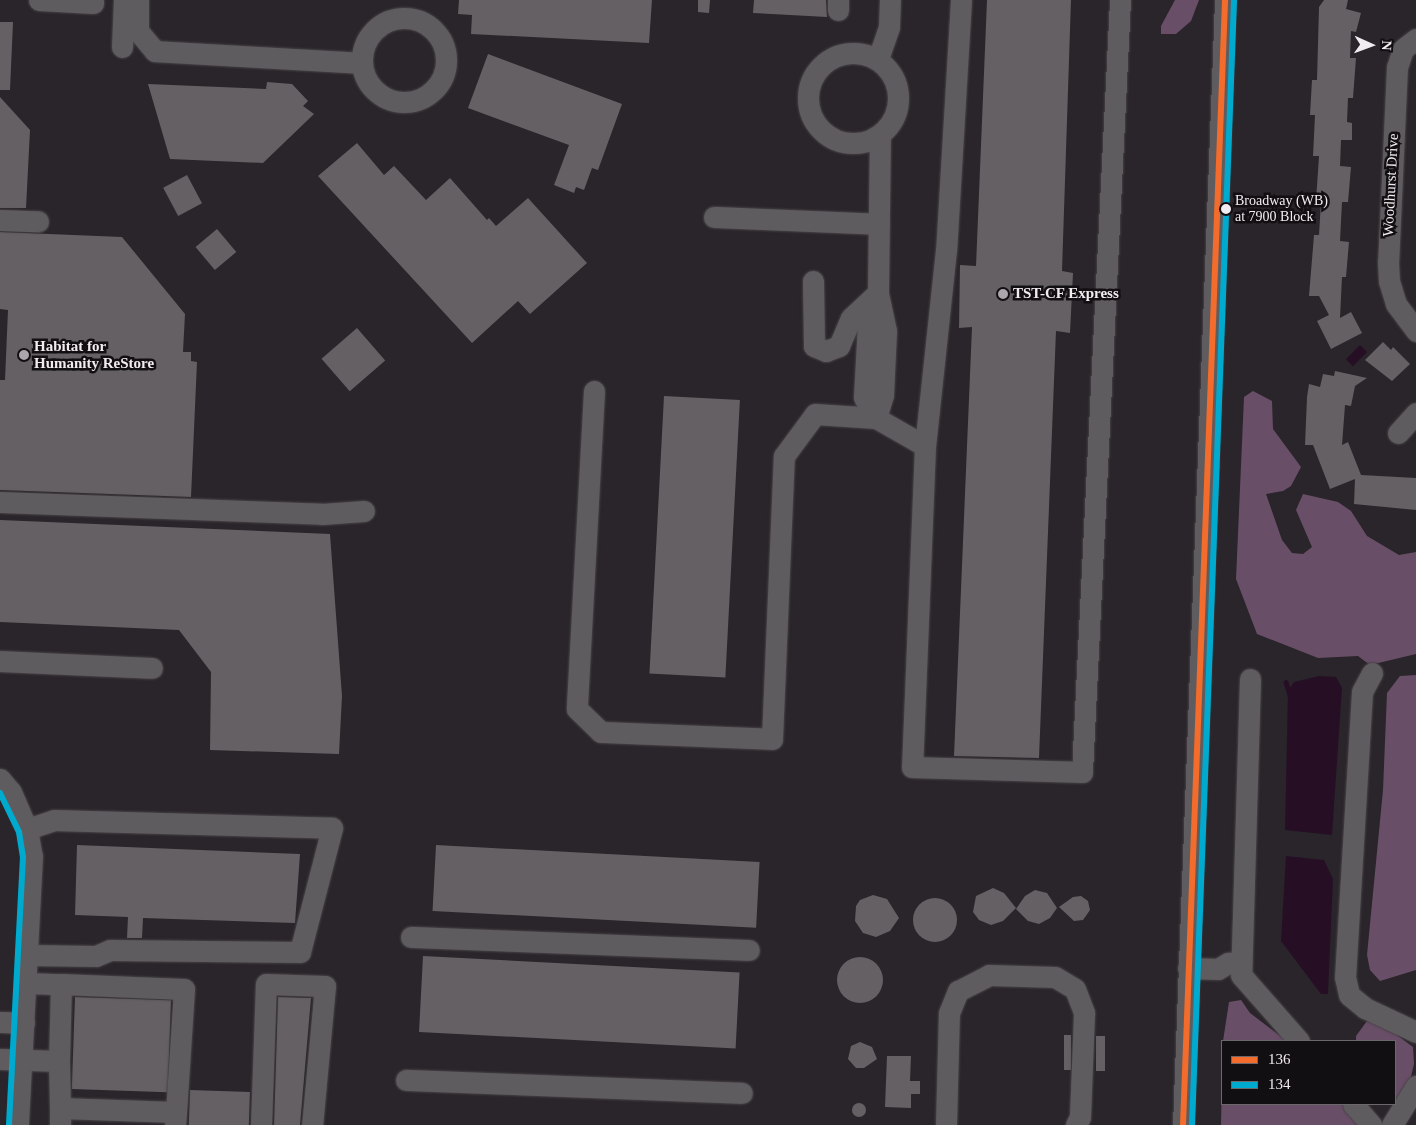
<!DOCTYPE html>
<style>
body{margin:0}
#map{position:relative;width:1416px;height:1125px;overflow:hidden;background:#2a252a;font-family:"Times New Roman",serif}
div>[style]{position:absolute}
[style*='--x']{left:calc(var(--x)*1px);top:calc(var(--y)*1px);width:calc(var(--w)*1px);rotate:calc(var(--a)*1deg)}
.forest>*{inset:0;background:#694e67}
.water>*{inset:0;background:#260f25;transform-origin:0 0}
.stream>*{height:4.5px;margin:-2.25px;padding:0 2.25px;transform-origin:2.25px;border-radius:2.25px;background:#260f25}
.building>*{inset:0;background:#646064;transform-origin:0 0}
.round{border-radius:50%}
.roads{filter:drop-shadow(0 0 1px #474347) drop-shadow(0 0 1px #474347)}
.minor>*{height:21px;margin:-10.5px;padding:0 10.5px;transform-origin:10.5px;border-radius:10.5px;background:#5f5c5f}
.minor>.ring{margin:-10.5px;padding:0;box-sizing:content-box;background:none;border:21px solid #5f5c5f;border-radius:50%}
.bus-1>*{height:6px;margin:-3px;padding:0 3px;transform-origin:3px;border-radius:3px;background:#f36c2b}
.bus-2>*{height:6px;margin:-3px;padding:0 3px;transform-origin:3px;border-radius:3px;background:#00a9ce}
.dots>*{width:14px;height:14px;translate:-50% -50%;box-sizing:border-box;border:2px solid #120f12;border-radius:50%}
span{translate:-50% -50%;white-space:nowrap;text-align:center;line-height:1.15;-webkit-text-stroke:5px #120f12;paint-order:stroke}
.bus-label{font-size:14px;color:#f1ecf0}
.left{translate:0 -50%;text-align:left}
.street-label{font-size:15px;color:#f1ecf0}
.poi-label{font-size:15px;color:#f1ecf0;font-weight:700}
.legend{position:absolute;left:1221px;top:1040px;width:175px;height:65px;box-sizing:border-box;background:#120f12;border:1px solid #6b676b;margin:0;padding:6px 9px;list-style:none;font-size:15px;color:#f1ecf0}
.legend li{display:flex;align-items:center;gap:10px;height:25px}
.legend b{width:25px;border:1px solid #6b676b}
.north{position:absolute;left:1346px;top:20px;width:50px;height:50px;-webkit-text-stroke:4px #120f12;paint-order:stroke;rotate:92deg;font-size:14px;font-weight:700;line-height:20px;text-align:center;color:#f1ecf0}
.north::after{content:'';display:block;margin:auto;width:18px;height:22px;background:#f1ecf0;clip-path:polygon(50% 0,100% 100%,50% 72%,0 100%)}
</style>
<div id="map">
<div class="forest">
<div style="clip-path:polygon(1175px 0,1199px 0,1191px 21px,1176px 34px,1161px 34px,1161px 26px)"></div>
<div style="clip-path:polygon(1253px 391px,1272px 401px,1273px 429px,1301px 467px,1291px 486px,1283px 491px,1266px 494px,1282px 540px,1292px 553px,1303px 554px,1312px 547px,1296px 510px,1303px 494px,1338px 502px,1351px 511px,1367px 536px,1399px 555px,1416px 552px,1416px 654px,1370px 665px,1358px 656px,1318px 658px,1257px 634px,1236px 579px,1244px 397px)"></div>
<div style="clip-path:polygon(1416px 675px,1416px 970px,1380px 981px,1370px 970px,1367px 955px,1383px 790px,1387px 693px,1400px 676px)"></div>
<div style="clip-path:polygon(1241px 1000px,1250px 1013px,1287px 1041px,1223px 1041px,1229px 1002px)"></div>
<div style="clip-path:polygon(1367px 1021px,1378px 1021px,1413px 1047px,1414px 1064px,1409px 1085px,1395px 1100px,1395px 1041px,1356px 1041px,1356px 1036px)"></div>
<div style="clip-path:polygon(1222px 1071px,1222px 1104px,1344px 1104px,1365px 1125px,1221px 1125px)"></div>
</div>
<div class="water">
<div style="left:1360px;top:345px;width:10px;height:20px;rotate:45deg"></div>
<div style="clip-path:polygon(1319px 676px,1336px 677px,1342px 688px,1332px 835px,1285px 830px,1288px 691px,1294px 682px)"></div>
<div style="clip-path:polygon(1286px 856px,1324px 860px,1333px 879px,1328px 994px,1321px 994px,1281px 941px)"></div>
</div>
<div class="stream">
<div style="--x:1286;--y:682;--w:14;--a:73"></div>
</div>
<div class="building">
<div style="clip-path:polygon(459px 0,652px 0,649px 43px,471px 34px,472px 15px,458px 14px)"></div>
<div style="clip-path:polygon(698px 0,710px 0,709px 13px,698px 12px)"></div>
<div style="clip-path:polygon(754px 0,826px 0,827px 17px,753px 13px)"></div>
<div style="clip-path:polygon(987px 0,1071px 0,1062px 271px,1073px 273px,1070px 333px,1056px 331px,1039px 758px,954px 756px,972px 327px,959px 328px,960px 265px,976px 266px)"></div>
<div style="clip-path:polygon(1324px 0,1348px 0,1346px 9px,1361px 13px,1356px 32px,1351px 31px,1350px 58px,1356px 58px,1353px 98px,1348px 98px,1347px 122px,1352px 123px,1352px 140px,1341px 140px,1340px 166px,1351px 167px,1348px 202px,1342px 202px,1340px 241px,1349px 242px,1346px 277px,1342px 277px,1340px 318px,1351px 312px,1362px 333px,1331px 349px,1317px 321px,1329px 315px,1319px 296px,1309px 296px,1314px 235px,1319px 235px,1321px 201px,1316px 201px,1319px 156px,1313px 156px,1315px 115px,1310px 115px,1312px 80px,1317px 80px,1319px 7px)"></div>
<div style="clip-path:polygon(0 22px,13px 22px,10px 90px,0 90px)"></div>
<div style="clip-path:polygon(488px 54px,622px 104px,598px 170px,592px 168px,584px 190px,576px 187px,574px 193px,554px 185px,569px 145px,468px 108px)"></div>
<div style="clip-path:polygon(267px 82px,292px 84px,308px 101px,303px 106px,314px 114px,263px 163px,170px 159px,148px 84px,266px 89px)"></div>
<div style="clip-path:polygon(0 97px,30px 130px,26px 208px,0 208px)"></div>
<div style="clip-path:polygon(357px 143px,384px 175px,394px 166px,426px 200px,450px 178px,487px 220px,489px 218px,496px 226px,528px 198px,587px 263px,530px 314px,518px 301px,472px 343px,318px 176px)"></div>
<div style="left:187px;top:175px;width:32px;height:27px;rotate:62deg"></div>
<div style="left:217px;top:229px;width:30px;height:28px;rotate:50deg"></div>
<div style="clip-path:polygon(0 232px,122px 237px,185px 314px,183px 352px,191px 352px,191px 361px,197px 362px,191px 497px,0 490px,0 380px,5px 380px,8px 310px,0 309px)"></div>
<div style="left:357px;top:328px;width:43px;height:47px;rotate:49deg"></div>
<div style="clip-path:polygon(1383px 342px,1391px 350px,1393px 347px,1410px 364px,1392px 381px,1365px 360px)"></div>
<div style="clip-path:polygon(1335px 371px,1367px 378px,1355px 386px,1351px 406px,1345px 405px,1342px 445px,1348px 442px,1361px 475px,1416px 478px,1416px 510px,1354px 504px,1355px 479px,1330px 489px,1313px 445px,1305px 445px,1307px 397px,1309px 384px,1320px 387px,1323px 374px,1334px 376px)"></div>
<div style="left:664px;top:396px;width:76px;height:278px;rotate:3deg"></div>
<div style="clip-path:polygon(0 520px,330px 534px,342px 696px,339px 754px,210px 750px,211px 672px,179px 630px,0 622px)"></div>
<div style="clip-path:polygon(77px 845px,300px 854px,295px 923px,143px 918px,142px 938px,127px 938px,128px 917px,75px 915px)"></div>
<div style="left:436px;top:845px;width:324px;height:66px;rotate:3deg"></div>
<div style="clip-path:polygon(993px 888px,1004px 893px,1016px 908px,1003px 921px,991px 925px,979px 920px,973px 912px,976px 896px)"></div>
<div style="clip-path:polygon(1035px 890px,1047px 893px,1057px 908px,1050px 918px,1039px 924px,1028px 921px,1016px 909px,1025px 896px)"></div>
<div style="clip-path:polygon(873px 895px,887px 899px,899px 918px,890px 931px,876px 937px,863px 933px,855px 921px,856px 906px,860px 900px)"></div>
<div style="clip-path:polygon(1081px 896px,1088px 901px,1090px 910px,1083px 920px,1074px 921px,1059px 907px,1073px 897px)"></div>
<div class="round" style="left:913px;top:898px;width:44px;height:44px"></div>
<div style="left:423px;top:956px;width:317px;height:76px;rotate:3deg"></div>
<div class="round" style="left:837px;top:957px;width:46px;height:46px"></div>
<div style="left:75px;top:997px;width:96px;height:92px;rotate:2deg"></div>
<div style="clip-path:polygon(278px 997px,311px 998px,300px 1125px,274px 1125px)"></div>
<div style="left:1064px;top:1035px;width:7px;height:35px"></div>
<div style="left:1096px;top:1036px;width:9px;height:35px"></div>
<div style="clip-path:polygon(860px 1042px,872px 1047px,877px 1059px,864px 1068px,856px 1068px,848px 1059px,851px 1046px)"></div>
<div style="clip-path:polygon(887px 1056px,911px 1056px,910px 1081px,920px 1081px,920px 1094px,911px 1094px,911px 1108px,885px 1107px)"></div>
<div style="left:190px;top:1090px;width:60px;height:35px;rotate:2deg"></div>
<div class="round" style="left:852px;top:1103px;width:14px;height:14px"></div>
</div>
<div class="roads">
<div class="minor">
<div style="--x:39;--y:0;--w:54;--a:3.2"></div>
<div style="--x:93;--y:3;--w:3;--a:-90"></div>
<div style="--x:138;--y:0;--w:31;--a:90"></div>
<div style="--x:138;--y:31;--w:26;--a:50"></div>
<div style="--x:155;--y:51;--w:207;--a:3.3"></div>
<div style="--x:961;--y:0;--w:250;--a:93.4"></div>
<div style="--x:946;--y:250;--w:197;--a:96.1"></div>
<div style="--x:925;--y:446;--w:321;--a:92.3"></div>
<div style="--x:912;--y:767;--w:170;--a:1.7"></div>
<div style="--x:1082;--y:772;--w:773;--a:-87.18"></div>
<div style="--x:838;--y:10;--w:10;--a:-90"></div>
<div class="ring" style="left:362px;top:18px;width:63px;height:63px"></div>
<div style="--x:1416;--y:39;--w:16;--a:142"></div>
<div style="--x:1403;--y:49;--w:19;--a:108"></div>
<div style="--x:1397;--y:67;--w:195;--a:92.6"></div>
<div style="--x:1388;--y:262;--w:19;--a:87"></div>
<div style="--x:1389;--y:281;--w:24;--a:73"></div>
<div style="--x:1396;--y:304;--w:34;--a:53"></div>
<div style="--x:122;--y:47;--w:47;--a:-87.6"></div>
<div class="ring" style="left:808px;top:53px;width:69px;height:69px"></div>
<div style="--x:878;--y:59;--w:34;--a:-71"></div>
<div style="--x:889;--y:27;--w:27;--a:-88"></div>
<div style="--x:714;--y:217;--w:165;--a:2.4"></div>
<div style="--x:0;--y:220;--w:38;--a:2"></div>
<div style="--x:813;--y:281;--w:65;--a:89.1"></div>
<div style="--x:814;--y:346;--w:13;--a:23"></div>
<div style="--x:826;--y:351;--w:14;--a:-21"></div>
<div style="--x:839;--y:346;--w:30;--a:-67"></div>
<div style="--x:851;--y:318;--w:37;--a:-43"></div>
<div style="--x:594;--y:391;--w:318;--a:93.1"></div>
<div style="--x:577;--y:709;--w:33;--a:44"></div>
<div style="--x:601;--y:732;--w:171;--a:2.3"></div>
<div style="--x:772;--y:739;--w:283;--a:-87.6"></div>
<div style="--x:784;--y:456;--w:52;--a:-53.6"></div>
<div style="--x:815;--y:414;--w:61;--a:3.8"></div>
<div style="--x:876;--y:418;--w:56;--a:29.7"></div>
<div style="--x:876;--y:418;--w:24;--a:-73"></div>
<div style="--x:883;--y:395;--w:64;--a:-87.3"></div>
<div style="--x:886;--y:331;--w:39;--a:-102"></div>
<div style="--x:878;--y:293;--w:158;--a:-89.3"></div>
<div style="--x:876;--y:418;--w:24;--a:-120"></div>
<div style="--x:864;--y:397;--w:75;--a:-86.9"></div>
<div style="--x:868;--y:322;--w:27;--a:-73"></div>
<div style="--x:1398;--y:433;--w:27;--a:-48"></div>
<div style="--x:0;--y:502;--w:322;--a:2.1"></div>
<div style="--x:322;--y:514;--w:42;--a:-4.1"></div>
<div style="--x:0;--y:661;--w:152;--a:2.6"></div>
<div style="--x:1372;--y:673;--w:21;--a:118"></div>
<div style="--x:1362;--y:692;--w:286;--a:93.4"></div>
<div style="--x:1345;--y:977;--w:18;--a:77"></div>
<div style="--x:1349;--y:995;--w:21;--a:39"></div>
<div style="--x:1365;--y:1008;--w:56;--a:25.2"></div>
<div style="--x:1250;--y:679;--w:296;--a:91.7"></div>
<div style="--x:1241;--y:975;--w:88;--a:48.7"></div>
<div style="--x:0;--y:779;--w:17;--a:50"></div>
<div style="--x:11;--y:792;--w:40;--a:66.6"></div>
<div style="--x:27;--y:829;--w:27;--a:80"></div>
<div style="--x:32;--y:856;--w:269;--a:93"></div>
<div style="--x:27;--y:829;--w:28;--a:-18"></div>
<div style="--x:54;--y:820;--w:278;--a:1.6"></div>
<div style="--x:332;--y:828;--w:128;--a:104.5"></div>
<div style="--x:300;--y:952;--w:190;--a:-179.4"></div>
<div style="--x:110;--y:950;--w:15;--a:157"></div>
<div style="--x:96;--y:956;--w:68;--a:-179.2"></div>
<div style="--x:411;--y:937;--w:338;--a:2.2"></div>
<div style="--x:1188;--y:968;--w:30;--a:2"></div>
<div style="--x:1218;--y:969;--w:12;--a:-31"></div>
<div style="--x:1228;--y:963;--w:13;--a:-4"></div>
<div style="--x:26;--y:983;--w:35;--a:2"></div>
<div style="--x:61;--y:984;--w:77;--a:91.5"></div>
<div style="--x:61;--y:984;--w:123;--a:2.3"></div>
<div style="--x:184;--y:989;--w:123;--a:93.7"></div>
<div style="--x:0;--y:1022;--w:24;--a:2"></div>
<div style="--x:0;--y:1059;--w:59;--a:1.9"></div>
<div style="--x:59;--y:1061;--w:47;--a:88.8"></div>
<div style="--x:406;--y:1080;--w:336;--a:2.2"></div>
<div style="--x:1353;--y:1104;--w:28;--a:49"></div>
<div style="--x:60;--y:1125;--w:17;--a:-90"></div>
<div style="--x:60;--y:1108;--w:116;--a:2"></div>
<div style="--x:176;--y:1112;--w:13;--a:94"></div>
<div style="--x:261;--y:1125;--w:141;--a:-88"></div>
<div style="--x:266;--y:984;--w:59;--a:1.9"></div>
<div style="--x:325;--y:986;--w:140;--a:95.3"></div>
<div style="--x:946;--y:1125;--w:112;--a:-88.5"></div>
<div style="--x:949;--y:1013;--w:24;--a:-68"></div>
<div style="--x:958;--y:991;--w:35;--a:-27"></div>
<div style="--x:989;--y:975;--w:66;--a:1.7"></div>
<div style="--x:1055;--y:977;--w:23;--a:31"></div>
<div style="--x:1075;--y:989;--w:26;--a:69"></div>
<div style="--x:1084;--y:1013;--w:104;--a:92.2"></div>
<div style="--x:1080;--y:1117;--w:9;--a:117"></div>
<div style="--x:1183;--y:1125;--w:1126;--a:-87.86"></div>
<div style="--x:1392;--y:1125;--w:46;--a:-58.4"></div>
</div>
</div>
<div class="bus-1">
<div style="--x:1183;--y:1125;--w:1126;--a:-87.86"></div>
</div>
<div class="bus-2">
<div style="--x:0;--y:793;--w:43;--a:64"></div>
<div style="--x:19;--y:832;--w:25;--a:81"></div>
<div style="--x:23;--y:857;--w:268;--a:93"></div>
<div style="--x:1192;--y:1125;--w:1126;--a:-87.86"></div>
</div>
<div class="dots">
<div style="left:1226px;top:209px;background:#f1ecf0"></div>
<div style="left:1003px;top:294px;background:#aba6ab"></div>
<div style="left:24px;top:355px;background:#aba6ab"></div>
</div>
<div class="bus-label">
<span class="left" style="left:1235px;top:209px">Broadway (WB)<br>at 7900 Block</span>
</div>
<div class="street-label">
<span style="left:1391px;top:185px;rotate:-87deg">Woodhurst Drive</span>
</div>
<div class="poi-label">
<span class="left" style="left:1013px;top:294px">TST-CF Express</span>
<span class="left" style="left:34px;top:355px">Habitat for<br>Humanity ReStore</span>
</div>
<ul class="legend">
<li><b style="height:6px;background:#f36c2b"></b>136</li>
<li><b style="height:6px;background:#00a9ce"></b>134</li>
</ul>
<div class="north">N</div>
</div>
